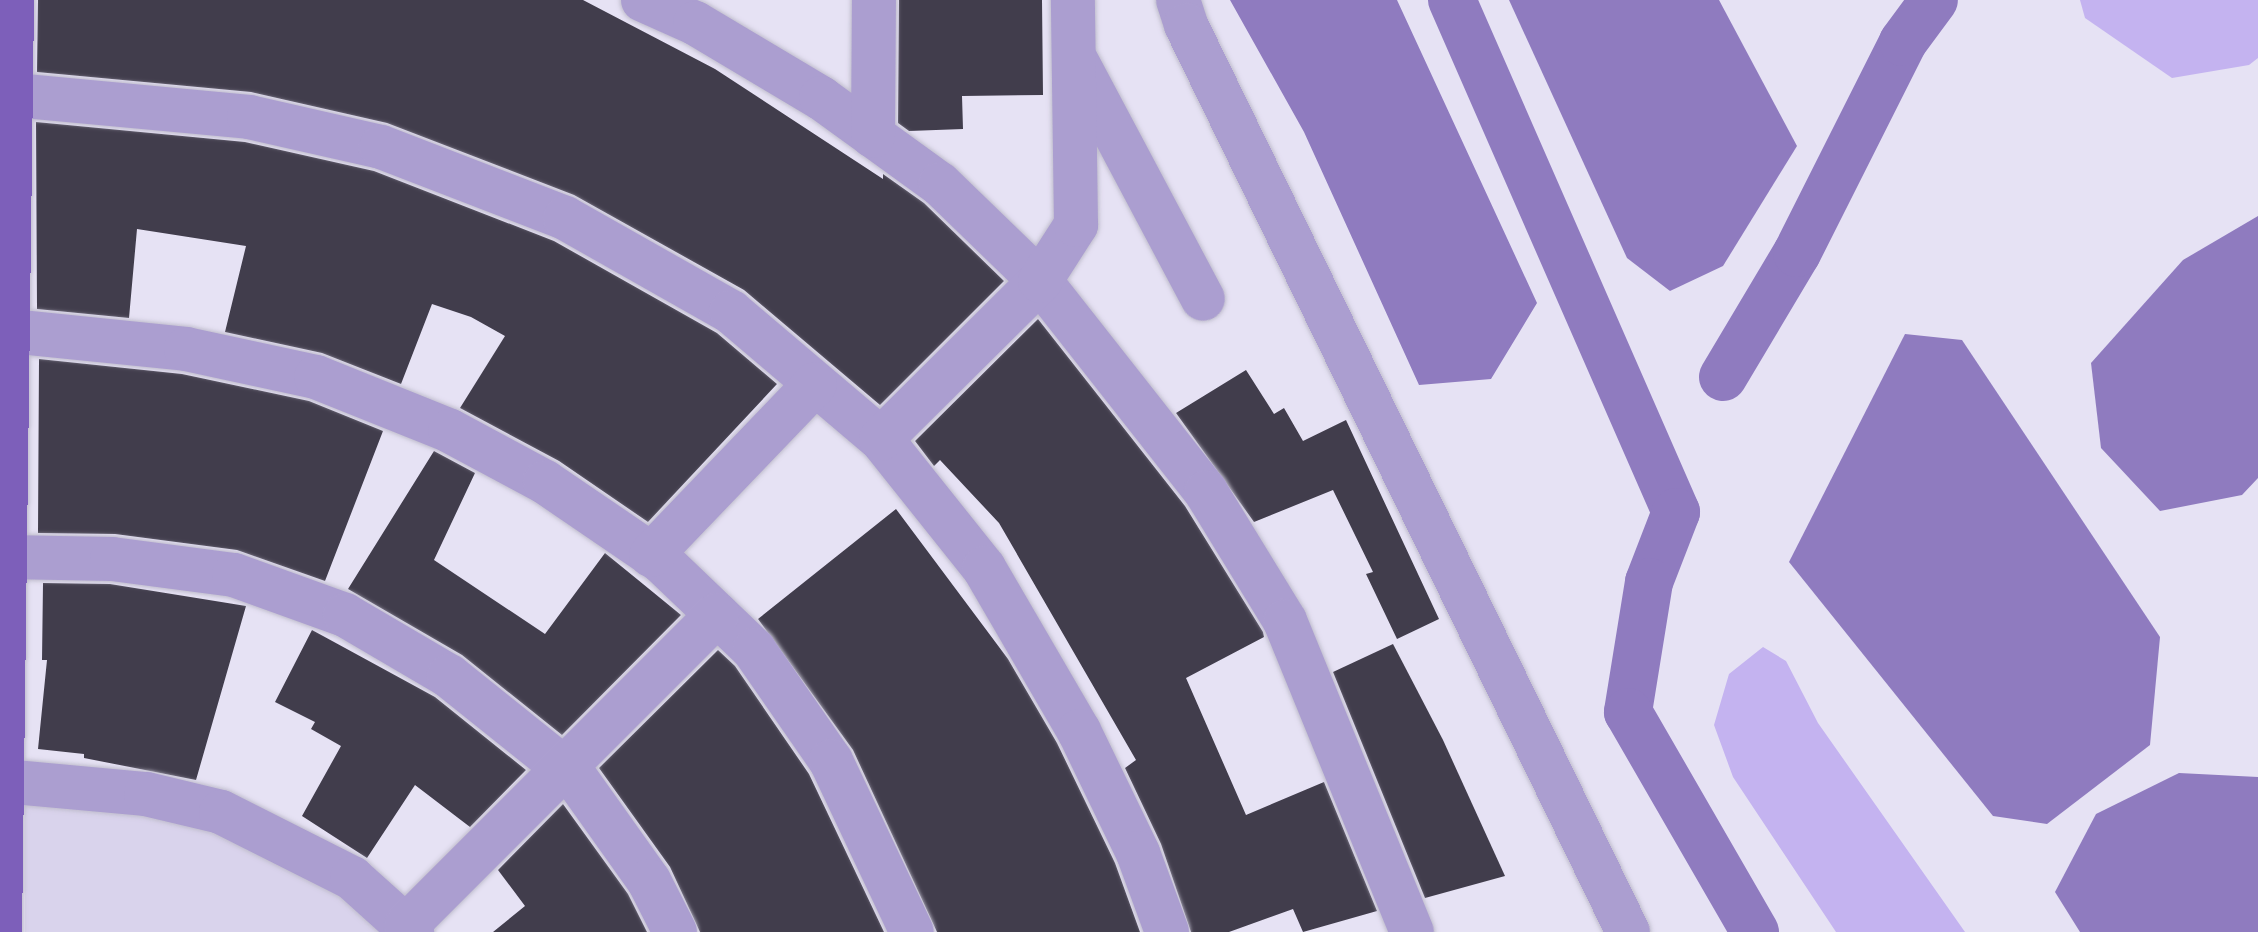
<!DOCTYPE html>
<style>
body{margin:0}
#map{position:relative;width:2258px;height:932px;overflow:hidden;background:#e6e2f4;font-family:Quicksand,sans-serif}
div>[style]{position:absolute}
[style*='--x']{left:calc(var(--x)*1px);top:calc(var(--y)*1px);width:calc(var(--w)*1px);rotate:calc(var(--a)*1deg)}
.built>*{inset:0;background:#d9d3ec}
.green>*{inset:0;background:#c4b3f0}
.water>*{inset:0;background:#8f7bbf}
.canal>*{height:48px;margin:-24px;padding:0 24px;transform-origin:24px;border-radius:24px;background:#8f7bbf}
.building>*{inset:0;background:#413d4c}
.roads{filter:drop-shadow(0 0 2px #c0bdcd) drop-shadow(0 0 2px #c0bdcd)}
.minor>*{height:44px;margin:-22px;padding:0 22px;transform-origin:22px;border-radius:22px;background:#ab9ed0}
.major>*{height:44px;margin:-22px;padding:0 22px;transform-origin:22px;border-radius:22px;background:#7d5fba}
span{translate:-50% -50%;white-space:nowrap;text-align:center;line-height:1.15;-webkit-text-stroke:8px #e6e2f4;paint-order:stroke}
</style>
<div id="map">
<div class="built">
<div style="clip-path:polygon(25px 793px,236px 824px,401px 932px,25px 932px)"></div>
</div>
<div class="green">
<div style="clip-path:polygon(2080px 0,2258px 0,2258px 58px,2249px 65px,2172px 78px,2085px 18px)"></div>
<div style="clip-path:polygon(1763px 647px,1786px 661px,1818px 723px,1965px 932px,1836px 932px,1733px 777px,1714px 725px,1729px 674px)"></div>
</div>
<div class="water">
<div style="clip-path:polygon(1230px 0,1397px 0,1537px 303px,1491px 379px,1419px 385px,1304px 132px)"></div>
<div style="clip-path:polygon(1509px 0,1719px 0,1797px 146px,1723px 266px,1670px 291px,1627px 258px)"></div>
<div style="clip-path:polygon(2258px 216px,2258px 478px,2242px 495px,2160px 511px,2101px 448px,2091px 363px,2183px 260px)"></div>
<div style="clip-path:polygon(1905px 334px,1962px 340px,2160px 637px,2150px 745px,2047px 824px,1993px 816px,1789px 562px)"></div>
<div style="clip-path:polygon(2179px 773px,2258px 777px,2258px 932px,2080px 932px,2055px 892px,2096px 814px)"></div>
</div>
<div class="canal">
<div style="--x:1452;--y:0;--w:559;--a:66.37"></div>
<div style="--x:1676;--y:512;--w:75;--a:111.1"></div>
<div style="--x:1649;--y:582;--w:132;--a:99.2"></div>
<div style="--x:1628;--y:712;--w:254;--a:60"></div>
<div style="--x:1723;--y:377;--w:144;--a:-59.2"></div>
<div style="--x:1797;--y:253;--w:236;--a:-63.3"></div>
<div style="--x:1903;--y:42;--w:52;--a:-53.6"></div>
</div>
<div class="building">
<div style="clip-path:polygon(38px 0,583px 0,715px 69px,883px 179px,883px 174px,924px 203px,1004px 281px,880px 405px,744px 290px,574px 195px,387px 123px,251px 92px,37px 72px)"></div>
<div style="clip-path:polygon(899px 0,1042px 0,1043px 95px,962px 96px,963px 129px,909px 131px,898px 123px)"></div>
<div style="clip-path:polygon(36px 122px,245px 142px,374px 171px,554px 241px,717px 333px,777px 384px,648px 522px,559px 461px,460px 408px,505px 336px,471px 317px,432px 304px,401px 384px,322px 353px,225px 332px,246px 246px,137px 229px,129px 318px,37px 309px)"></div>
<div style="clip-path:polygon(1038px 319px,1185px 506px,1263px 632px,1264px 637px,1186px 678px,1246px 815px,1324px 782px,1377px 911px,1303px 932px,1293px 909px,1229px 932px,1191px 932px,1161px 844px,1125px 768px,1136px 760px,999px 523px,940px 460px,934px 466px,915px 441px)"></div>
<div style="clip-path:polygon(39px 359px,182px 374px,309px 401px,383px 431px,325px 581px,237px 550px,115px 534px,38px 533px)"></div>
<div style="clip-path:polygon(1246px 370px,1274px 414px,1284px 408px,1303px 441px,1346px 420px,1439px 619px,1397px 639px,1366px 574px,1373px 572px,1333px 490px,1254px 522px,1176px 413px)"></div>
<div style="clip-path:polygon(434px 451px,475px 473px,434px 560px,545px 634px,605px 553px,681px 615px,562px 735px,462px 655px,348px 589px)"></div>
<div style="clip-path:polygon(896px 509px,1008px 659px,1057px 743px,1115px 863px,1140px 932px,937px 932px,853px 750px,758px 619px)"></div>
<div style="clip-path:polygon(43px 583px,110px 584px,246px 606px,196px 780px,84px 758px,84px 754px,38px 749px,47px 660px,42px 660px)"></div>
<div style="clip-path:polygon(312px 630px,435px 697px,526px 770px,470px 827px,415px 785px,367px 858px,302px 816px,341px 746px,311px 729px,315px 722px,275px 702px)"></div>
<div style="clip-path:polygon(1393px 644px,1443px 740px,1505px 876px,1425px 898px,1333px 672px)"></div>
<div style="clip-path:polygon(718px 650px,735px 666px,809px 774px,884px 932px,700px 932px,670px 867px,599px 768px)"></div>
<div style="clip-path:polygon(563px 804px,628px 894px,647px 932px,493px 932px,525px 906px,498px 870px)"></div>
</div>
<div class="roads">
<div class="minor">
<div style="--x:643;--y:0;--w:57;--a:23.9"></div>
<div style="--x:695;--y:23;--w:147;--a:30.8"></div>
<div style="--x:821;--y:98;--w:147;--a:35.9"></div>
<div style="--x:940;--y:184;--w:139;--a:44.1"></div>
<div style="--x:1040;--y:281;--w:268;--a:51.8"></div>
<div style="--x:1206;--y:492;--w:151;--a:58.5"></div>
<div style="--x:1285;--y:621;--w:336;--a:67.8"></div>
<div style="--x:1178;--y:0;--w:26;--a:72"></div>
<div style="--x:1186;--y:25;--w:1009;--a:64.02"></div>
<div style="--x:1077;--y:62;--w:268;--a:62"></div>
<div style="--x:14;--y:95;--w:236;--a:5.3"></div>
<div style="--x:249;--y:117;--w:135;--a:12.8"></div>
<div style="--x:381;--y:147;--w:197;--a:21.1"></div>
<div style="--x:565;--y:218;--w:191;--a:29.5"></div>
<div style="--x:731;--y:312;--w:197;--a:40.3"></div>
<div style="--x:881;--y:439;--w:165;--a:51.4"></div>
<div style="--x:984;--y:568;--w:189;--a:59.8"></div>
<div style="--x:1079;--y:731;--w:136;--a:64.2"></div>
<div style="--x:1138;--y:853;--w:84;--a:69.8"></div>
<div style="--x:873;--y:136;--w:136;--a:-89.6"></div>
<div style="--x:10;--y:331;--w:177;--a:5.8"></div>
<div style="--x:186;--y:349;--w:133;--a:12.2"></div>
<div style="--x:316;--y:377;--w:144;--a:21.9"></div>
<div style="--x:450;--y:431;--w:108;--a:28.2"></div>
<div style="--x:545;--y:482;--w:140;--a:34.3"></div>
<div style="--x:661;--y:561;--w:129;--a:43.7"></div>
<div style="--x:754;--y:650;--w:135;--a:55.3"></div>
<div style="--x:831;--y:761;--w:189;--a:64.7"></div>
<div style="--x:881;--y:439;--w:224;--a:-44.8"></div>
<div style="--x:1040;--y:281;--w:67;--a:-57.3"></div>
<div style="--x:1076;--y:225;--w:225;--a:-90.8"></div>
<div style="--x:651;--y:555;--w:237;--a:-46.2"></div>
<div style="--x:7;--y:557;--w:105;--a:1.1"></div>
<div style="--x:112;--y:559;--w:123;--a:7.5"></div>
<div style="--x:234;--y:575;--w:118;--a:19.8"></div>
<div style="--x:345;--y:615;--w:121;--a:30.4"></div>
<div style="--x:449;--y:676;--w:161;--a:38.7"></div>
<div style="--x:575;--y:777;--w:128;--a:54.6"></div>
<div style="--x:649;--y:881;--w:57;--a:63"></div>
<div style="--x:3;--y:781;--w:144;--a:5.2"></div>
<div style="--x:146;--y:794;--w:77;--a:13.5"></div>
<div style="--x:221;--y:812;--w:147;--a:26.7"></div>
<div style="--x:352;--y:878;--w:81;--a:42"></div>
<div style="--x:406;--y:926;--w:440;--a:-45"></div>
</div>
<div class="major">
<div style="--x:0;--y:932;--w:932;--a:-89.26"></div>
</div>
</div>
</div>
